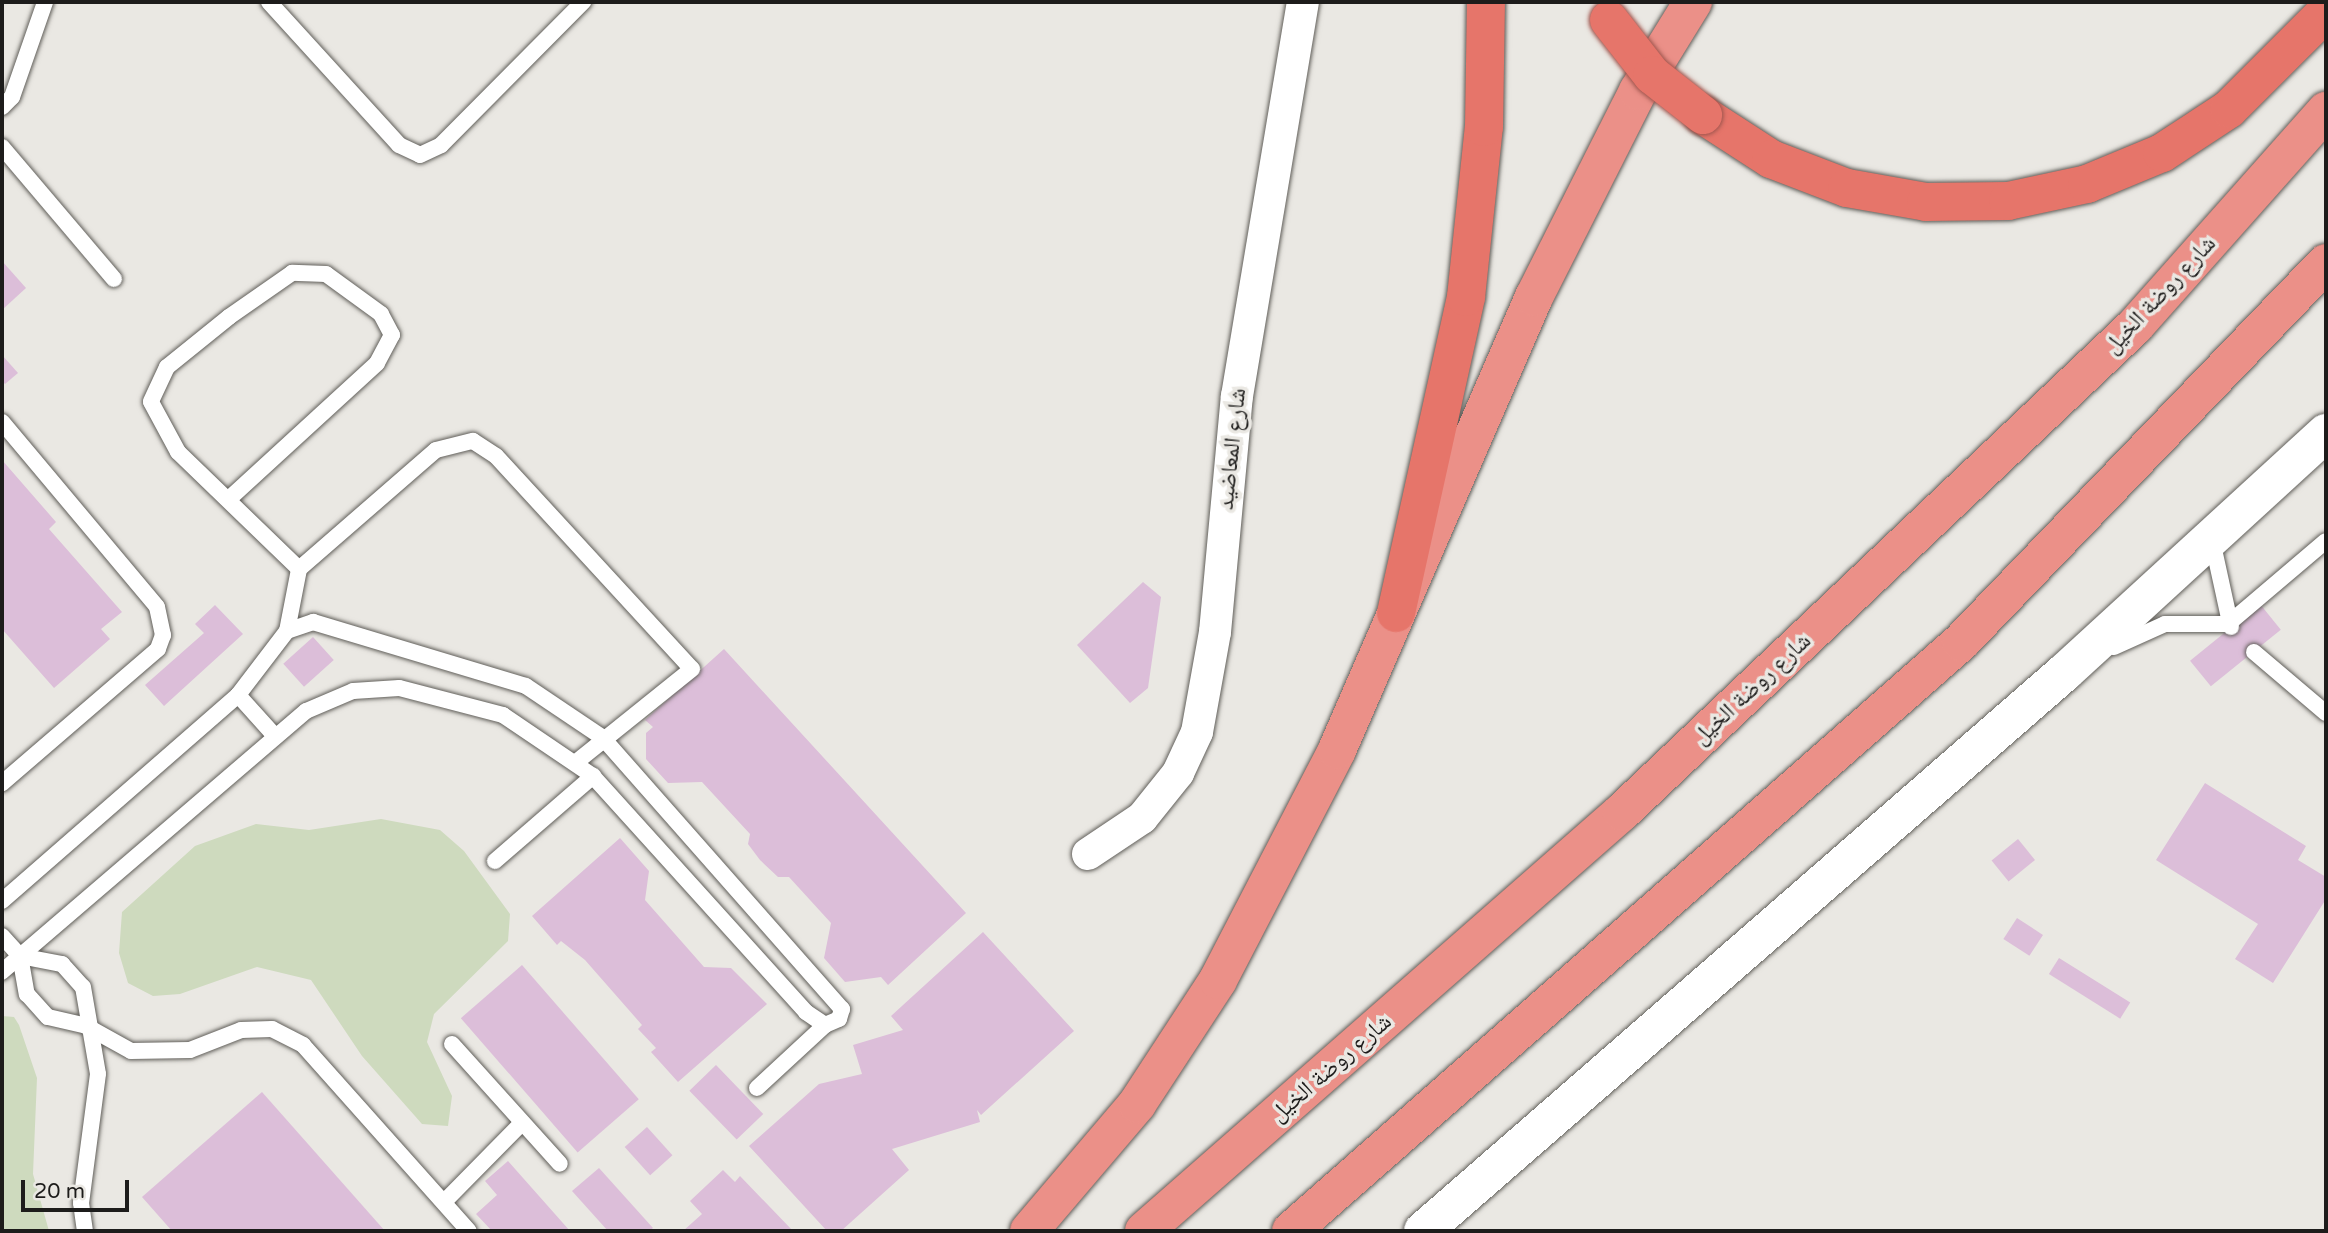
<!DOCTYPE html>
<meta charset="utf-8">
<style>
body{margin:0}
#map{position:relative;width:2328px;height:1233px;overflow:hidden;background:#eae8e3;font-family:"Varela Round","Noto Naskh Arabic",sans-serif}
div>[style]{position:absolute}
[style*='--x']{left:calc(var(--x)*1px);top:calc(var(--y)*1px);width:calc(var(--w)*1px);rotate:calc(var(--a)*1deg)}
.green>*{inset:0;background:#cedabe}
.building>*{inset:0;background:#dcbed9;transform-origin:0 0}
.roads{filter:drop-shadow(0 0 2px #605e59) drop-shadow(0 0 2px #605e59)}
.service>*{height:16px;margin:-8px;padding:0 8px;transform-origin:8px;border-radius:8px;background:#fff}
.minor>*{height:32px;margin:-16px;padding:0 16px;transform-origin:16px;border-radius:16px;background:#fff}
.tertiary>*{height:38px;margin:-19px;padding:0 19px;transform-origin:19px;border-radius:19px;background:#fff}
.trunk>*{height:38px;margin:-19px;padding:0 19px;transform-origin:19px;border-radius:19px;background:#eb9088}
.motorway>*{height:38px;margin:-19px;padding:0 19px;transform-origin:19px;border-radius:19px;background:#e6756a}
.bridges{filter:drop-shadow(0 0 2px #a0564e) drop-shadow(0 0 2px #a0564e)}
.motorway-bridge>*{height:38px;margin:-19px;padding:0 19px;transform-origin:19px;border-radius:19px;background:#e6756a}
span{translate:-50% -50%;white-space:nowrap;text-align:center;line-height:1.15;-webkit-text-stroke:7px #eae8e3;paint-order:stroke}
.street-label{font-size:23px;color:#1d1c1b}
.frame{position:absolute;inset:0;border:4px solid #1d1c1b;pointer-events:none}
.scale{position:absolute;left:21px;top:1180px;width:108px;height:32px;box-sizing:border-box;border:4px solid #1d1c1b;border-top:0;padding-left:9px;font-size:21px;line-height:24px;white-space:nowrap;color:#1d1c1b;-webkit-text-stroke:5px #eae8e3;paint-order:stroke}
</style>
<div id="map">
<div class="green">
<div style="clip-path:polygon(381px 819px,440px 830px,464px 851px,510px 914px,508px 941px,434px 1014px,427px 1042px,452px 1096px,448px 1126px,422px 1124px,362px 1056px,311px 980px,257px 967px,180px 994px,153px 996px,128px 983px,119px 953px,122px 912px,195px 846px,256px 824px,309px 830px)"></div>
<div style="clip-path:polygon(2px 1016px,14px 1017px,19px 1025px,37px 1078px,33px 1174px,49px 1231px,2px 1231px)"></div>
</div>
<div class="building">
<div style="clip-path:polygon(2px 261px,26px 288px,2px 310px)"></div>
<div style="clip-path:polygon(2px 355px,18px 373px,5px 384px,2px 381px)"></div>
<div style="clip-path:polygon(2px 460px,56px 522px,49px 529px,122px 612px,101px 629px,110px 639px,54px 688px,2px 629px)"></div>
<div style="clip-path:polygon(1143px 582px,1161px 597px,1148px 688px,1130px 703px,1077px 645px)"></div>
<div style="left:2260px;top:604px;width:33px;height:90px;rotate:51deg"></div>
<div style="clip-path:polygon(215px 605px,243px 634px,164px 706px,145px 685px,204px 633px,195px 624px)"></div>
<div style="left:313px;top:637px;width:31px;height:40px;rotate:48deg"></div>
<div style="clip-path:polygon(724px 649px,966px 913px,888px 985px,881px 977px,845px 982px,824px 958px,831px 923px,789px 877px,778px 877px,760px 860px,748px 844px,750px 834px,702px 782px,668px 783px,646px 759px,646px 733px,653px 727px,645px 720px)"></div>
<div style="clip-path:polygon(2205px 783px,2306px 846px,2298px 860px,2326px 877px,2326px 899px,2273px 983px,2235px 959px,2258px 924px,2156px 860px)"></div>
<div style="clip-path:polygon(620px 838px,649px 871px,645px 900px,704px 967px,731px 968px,767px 1004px,678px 1082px,651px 1052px,656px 1048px,638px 1029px,642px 1025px,585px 960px,561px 941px,557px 945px,532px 916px)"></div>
<div style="left:2018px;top:839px;width:27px;height:34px;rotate:51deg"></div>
<div style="left:2017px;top:918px;width:31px;height:25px;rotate:33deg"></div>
<div style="clip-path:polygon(983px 932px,1074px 1031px,981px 1115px,977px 1110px,980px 1122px,892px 1149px,909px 1170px,841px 1231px,827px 1231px,749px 1146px,819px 1084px,862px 1074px,853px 1045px,903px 1030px,891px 1016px)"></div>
<div style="left:2059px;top:958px;width:84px;height:19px;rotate:32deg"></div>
<div style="left:522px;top:965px;width:178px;height:81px;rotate:49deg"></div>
<div style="left:716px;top:1065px;width:68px;height:37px;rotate:46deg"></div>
<div style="clip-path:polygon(262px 1092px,385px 1231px,172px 1231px,142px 1197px)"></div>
<div style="left:647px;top:1127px;width:38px;height:30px;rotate:48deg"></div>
<div style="clip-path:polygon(508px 1161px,570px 1231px,492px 1231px,476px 1214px,497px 1195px,485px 1181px)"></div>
<div style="clip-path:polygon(599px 1168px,653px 1228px,649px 1231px,608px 1231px,572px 1191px)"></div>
<div style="clip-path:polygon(723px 1170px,735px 1182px,740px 1176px,793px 1231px,683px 1231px,702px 1214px,690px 1201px)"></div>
</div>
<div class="roads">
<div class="service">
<div style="--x:269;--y:2;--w:193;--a:47.7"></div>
<div style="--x:399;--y:145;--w:23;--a:25"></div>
<div style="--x:420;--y:155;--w:23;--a:-25"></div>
<div style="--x:441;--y:145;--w:202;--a:-45.2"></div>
<div style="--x:2;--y:107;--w:14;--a:-45"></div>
<div style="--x:12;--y:97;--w:101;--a:-70.8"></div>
<div style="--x:2;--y:147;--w:173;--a:49.7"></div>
<div style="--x:2;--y:422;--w:241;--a:50"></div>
<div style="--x:157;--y:607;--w:29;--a:78"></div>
<div style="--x:163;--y:635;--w:15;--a:110"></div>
<div style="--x:158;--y:649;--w:206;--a:139.3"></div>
<div style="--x:231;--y:497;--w:198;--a:-42.5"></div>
<div style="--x:377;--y:363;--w:32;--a:-62"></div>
<div style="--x:392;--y:335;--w:24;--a:-118"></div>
<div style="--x:381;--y:314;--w:68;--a:-144"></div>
<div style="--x:326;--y:274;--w:34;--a:-178"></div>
<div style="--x:292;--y:273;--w:77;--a:145.1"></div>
<div style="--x:229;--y:317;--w:80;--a:141.1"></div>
<div style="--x:167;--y:367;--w:38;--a:115"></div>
<div style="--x:151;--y:402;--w:57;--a:61.6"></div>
<div style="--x:178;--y:452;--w:168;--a:44"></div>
<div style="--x:2212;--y:540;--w:89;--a:77.7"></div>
<div style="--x:287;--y:631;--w:63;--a:-79"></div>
<div style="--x:299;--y:569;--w:181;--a:-41"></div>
<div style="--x:436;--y:450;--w:38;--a:-14"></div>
<div style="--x:473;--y:441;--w:27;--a:33"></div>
<div style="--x:496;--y:456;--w:289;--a:47.4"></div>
<div style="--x:692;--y:669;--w:150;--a:141.2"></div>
<div style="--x:2114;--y:647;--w:56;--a:-24.3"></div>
<div style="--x:2165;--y:624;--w:63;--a:0"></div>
<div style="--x:2228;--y:624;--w:128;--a:-40.3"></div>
<div style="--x:2254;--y:652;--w:94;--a:40.3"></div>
<div style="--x:238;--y:695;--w:54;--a:48"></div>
<div style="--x:495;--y:861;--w:130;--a:-40.9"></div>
<div style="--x:2;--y:901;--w:313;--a:-41.1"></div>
<div style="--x:238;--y:695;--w:81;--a:-52.6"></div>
<div style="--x:287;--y:631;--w:28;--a:-19"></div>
<div style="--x:313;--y:622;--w:222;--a:16.7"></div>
<div style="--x:526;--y:686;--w:92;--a:33.9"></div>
<div style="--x:602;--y:737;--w:363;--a:48.6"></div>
<div style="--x:842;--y:1009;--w:10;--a:107"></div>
<div style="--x:839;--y:1019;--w:15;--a:157"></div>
<div style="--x:825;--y:1025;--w:23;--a:-146"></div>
<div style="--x:806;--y:1012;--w:318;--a:-132.1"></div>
<div style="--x:593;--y:776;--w:109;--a:-145.9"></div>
<div style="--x:503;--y:715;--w:107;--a:-165.4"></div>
<div style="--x:399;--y:688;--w:46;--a:176.3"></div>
<div style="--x:353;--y:691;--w:51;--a:156.9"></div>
<div style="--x:306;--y:711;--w:401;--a:139.4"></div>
<div style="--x:2;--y:936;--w:27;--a:48"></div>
<div style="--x:20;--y:956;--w:39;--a:80"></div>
<div style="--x:27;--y:994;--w:31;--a:48"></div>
<div style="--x:48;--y:1017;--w:39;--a:13"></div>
<div style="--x:86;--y:1026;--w:51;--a:29.1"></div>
<div style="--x:131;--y:1051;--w:59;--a:-1"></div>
<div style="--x:190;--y:1050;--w:55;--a:-21.4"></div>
<div style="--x:241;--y:1030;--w:31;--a:-2"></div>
<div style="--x:272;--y:1029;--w:35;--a:27"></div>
<div style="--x:303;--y:1045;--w:249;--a:48.3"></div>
<div style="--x:20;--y:956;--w:43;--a:10.8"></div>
<div style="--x:62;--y:964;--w:31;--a:48"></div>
<div style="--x:83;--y:987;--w:88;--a:80.2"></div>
<div style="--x:98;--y:1074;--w:130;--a:97.5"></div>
<div style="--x:81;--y:1203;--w:28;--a:82"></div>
<div style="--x:452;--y:1044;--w:161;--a:48"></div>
<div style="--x:757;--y:1088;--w:93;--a:-42.8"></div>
<div style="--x:444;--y:1202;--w:111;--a:-45.4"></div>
</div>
<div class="minor">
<div style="--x:1088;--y:854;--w:65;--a:-33.7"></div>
<div style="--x:1142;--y:818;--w:58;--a:-51.3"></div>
<div style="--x:1178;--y:773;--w:45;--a:-65.1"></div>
<div style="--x:1197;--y:732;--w:102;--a:-79.8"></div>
<div style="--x:1215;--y:632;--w:237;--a:-84.7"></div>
<div style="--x:1237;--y:396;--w:399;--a:-80.5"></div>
</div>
<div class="tertiary">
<div style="--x:1423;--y:1231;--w:851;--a:-41.05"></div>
<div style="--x:2065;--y:672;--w:354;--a:-42.5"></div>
</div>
<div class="trunk">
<div style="--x:1029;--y:1231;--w:167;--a:-49.6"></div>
<div style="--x:1137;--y:1104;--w:148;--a:-56.8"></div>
<div style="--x:1218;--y:980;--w:259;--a:-62.6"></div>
<div style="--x:1337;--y:750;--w:494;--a:-66.5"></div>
<div style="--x:1534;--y:297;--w:231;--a:-63.2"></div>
<div style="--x:1638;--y:91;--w:105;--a:-58.3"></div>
<div style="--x:1144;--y:1231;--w:636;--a:-41.24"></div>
<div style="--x:1622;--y:812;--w:707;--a:-43.45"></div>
<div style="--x:2135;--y:326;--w:288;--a:-48.4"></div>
<div style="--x:1291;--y:1231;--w:892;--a:-41.32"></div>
<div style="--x:1961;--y:642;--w:526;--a:-46.08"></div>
</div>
<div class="motorway">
<div style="--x:1703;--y:115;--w:81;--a:32.9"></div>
<div style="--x:1771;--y:159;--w:81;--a:20.9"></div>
<div style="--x:1847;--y:188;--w:80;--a:10"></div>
<div style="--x:1926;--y:202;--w:82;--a:-0.7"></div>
<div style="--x:2008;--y:201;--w:81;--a:-12.1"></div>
<div style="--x:2087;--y:184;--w:81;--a:-22.5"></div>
<div style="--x:2162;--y:153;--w:80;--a:-33.3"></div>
<div style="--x:2229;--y:109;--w:137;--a:-45"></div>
<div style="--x:1396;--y:613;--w:324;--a:-77.5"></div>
<div style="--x:1466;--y:297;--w:171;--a:-84"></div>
<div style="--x:1484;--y:127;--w:125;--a:-89.1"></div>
</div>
</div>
<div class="bridges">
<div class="motorway-bridge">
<div style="--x:1609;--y:20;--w:70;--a:52"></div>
<div style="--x:1652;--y:75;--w:65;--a:38.1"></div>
</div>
</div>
<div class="street-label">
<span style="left:2160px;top:295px;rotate:-47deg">شارع روضة الخيل</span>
<span style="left:1232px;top:449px;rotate:-84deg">شارع المعاضيد</span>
<span style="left:1752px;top:689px;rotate:-43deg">شارع روضة الخيل</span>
<span style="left:1331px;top:1068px;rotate:-41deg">شارع روضة الخيل</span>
</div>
<div class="frame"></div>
<div class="scale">20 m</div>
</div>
